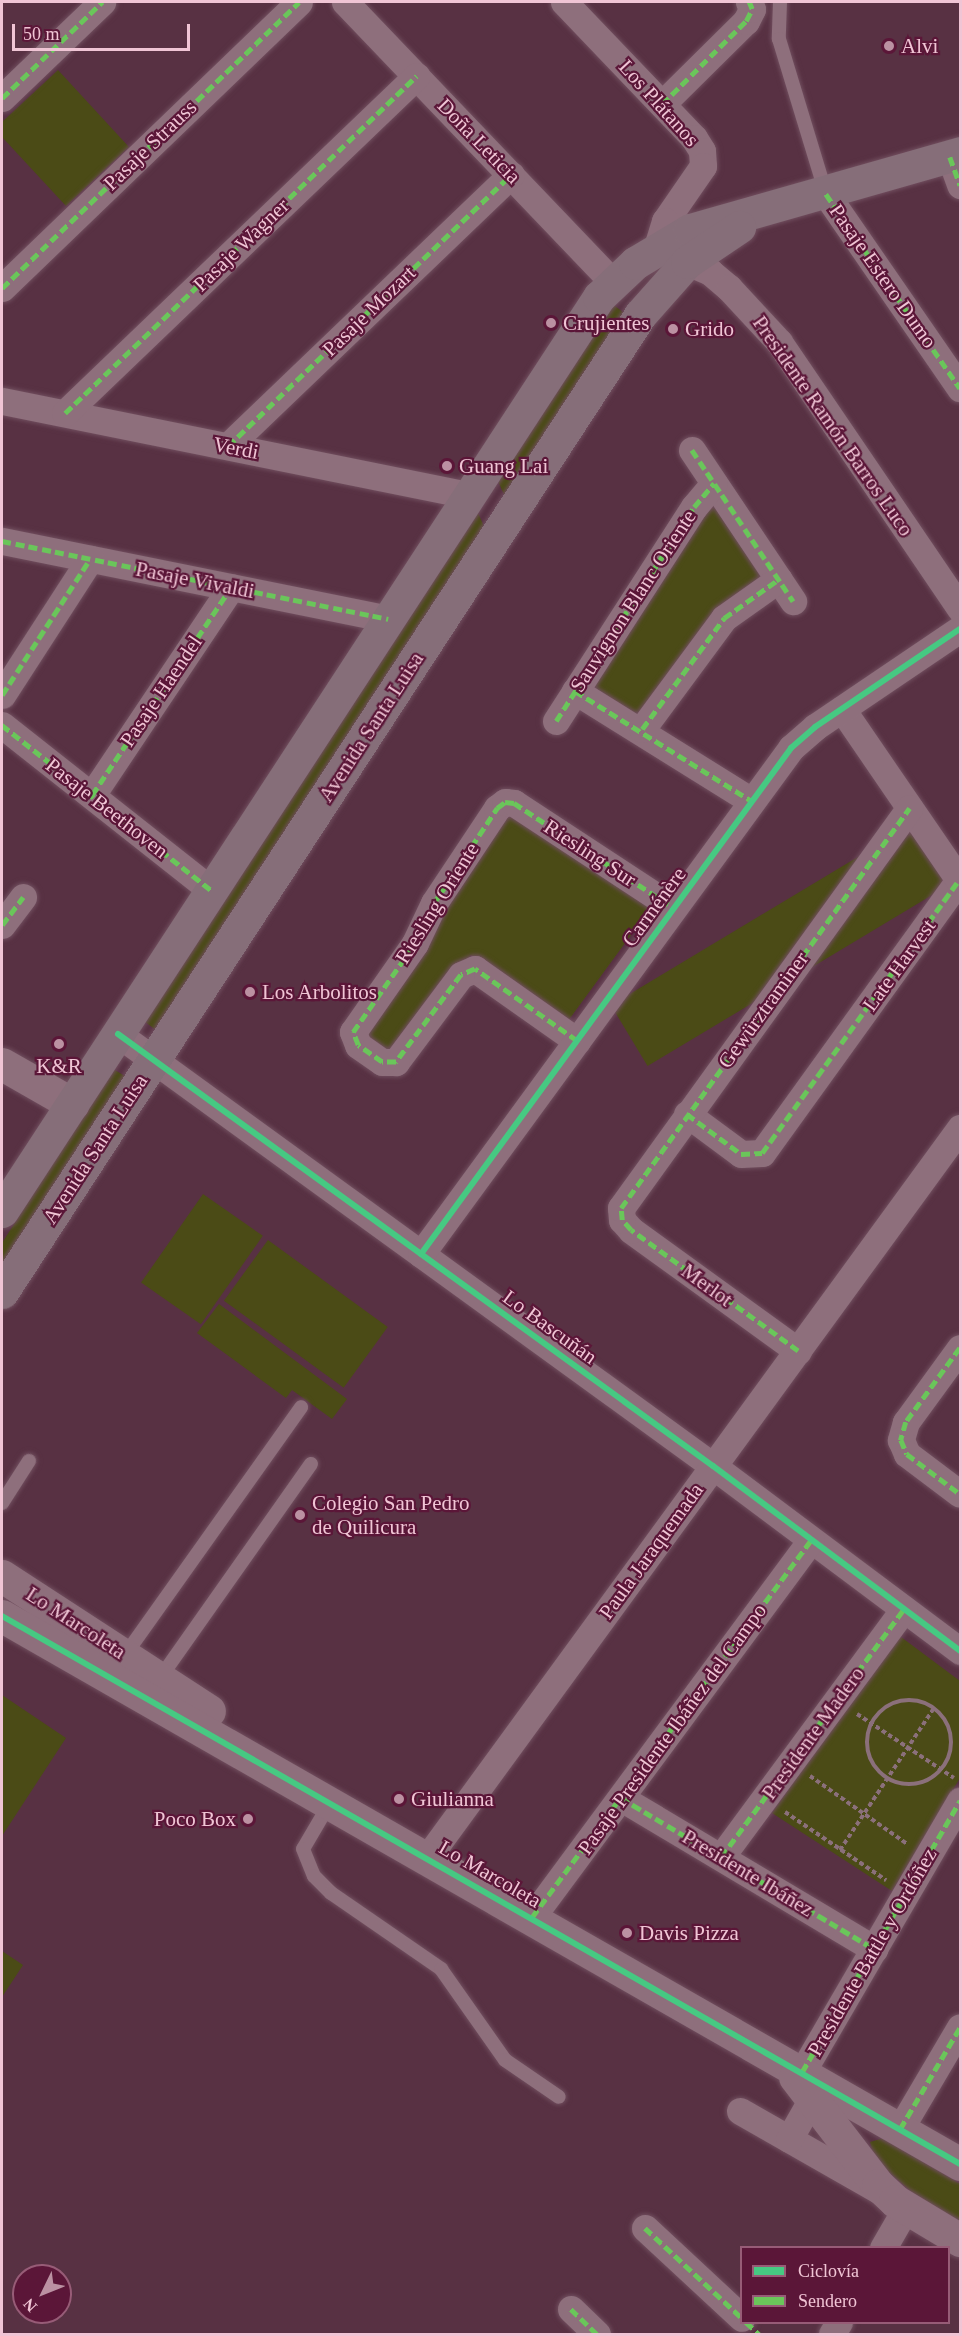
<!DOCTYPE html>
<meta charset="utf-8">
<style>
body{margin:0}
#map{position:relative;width:962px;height:2336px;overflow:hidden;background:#583143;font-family:"Times New Roman",serif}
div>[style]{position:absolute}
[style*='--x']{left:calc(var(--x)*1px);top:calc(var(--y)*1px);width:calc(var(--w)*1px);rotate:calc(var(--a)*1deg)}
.green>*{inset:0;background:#4b4b16;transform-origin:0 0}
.path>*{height:4px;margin-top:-2px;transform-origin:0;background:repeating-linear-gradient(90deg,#8b707b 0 4.5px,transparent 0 7.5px)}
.path>.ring{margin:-2px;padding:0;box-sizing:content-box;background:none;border:4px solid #8b707b;border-radius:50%}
.roads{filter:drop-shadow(0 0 2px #704e5e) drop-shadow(0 0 2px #704e5e)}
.service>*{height:14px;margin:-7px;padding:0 7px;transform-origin:7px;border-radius:7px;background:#8e6f7c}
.minor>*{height:27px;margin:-13.5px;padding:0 13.5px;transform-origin:13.5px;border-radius:13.5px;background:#8e6f7c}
.tertiary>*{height:33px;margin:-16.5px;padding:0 16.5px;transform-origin:16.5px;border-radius:16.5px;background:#8e6f7c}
.secondary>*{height:33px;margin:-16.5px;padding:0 16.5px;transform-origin:16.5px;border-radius:16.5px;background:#866e79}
.quiet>*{height:4.5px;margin-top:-2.25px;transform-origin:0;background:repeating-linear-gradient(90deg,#6ac65a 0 9px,transparent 0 13.5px)}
.cycleway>*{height:6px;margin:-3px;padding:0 3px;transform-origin:3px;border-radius:3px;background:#46c982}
.dots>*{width:16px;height:16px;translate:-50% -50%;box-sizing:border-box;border:3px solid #5b1638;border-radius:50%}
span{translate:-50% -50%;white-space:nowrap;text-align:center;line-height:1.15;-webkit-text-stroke:4.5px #5b1638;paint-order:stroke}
.poi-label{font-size:21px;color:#f0c5d5}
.left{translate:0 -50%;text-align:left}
.right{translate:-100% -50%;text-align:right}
.street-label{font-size:21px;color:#f0c5d5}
.frame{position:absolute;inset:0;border:3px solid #f0c5d5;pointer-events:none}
.legend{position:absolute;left:740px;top:2246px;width:210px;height:78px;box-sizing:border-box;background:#5b1638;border:2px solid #975c77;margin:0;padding:8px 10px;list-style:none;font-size:18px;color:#f0c5d5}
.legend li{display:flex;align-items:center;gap:12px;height:30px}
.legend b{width:30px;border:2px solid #975c77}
.north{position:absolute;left:12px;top:2264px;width:60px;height:60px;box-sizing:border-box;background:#5b1638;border:2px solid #975c77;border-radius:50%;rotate:227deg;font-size:16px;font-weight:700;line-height:24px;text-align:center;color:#f0c5d5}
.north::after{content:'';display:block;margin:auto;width:21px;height:27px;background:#bb91a2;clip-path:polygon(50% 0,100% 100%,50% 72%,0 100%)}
.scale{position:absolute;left:12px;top:24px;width:178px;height:27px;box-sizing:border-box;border:3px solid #f0c5d5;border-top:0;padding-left:8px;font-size:18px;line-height:21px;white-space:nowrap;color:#f0c5d5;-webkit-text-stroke:4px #5b1638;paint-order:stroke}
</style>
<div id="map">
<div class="green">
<div style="clip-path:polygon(58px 70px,129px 147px,66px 206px,2px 137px,2px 122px)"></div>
<div style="clip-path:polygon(615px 306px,628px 316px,507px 501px,497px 479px,608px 308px)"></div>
<div style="clip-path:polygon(708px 498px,766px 573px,643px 717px,590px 693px)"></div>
<div style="clip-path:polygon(478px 513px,487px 533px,161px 1034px,144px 1021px)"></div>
<div style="clip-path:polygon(503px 811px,651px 906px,650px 909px,568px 1021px,564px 1023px,471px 955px,394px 1058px,360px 1029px)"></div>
<div style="left:911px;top:825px;width:71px;height:350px;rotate:59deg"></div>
<div style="clip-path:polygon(113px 1069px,130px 1079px,2px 1278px,2px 1243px)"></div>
<div style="left:203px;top:1194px;width:73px;height:108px;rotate:35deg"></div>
<div style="left:268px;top:1240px;width:148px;height:75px;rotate:36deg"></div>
<div style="clip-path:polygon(219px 1304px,347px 1399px,332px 1419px,292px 1390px,286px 1398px,197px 1333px)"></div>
<div style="clip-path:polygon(897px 1634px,960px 1681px,960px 1778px,892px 1891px,772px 1813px)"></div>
<div style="clip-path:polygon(2px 1695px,66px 1738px,2px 1836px)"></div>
<div style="clip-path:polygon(2px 1951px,23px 1965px,2px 1997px)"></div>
<div style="clip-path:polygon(884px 2138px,960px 2184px,960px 2221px,915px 2195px,875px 2160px,870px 2142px)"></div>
</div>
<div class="path">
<div class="ring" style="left:867px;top:1700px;width:80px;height:80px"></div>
<div style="--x:857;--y:1714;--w:116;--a:33.4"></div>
<div style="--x:810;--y:1776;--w:118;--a:35"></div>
<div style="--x:785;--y:1812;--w:122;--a:34"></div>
<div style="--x:840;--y:1850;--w:170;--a:-56.5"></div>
</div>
<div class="roads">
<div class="service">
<div style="--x:780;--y:2;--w:37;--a:92"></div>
<div style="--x:779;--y:39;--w:162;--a:73.1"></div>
<div style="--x:2;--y:1503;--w:50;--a:-57.3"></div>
<div style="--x:125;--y:1655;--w:304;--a:-54.6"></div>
<div style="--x:160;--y:1678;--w:262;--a:-54.8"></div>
<div style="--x:330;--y:1803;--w:53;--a:120.4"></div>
<div style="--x:303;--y:1849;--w:29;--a:68"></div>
<div style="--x:314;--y:1876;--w:24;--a:45"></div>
<div style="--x:331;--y:1893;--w:134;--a:34.6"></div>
<div style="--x:441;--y:1969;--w:111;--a:54.9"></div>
<div style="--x:505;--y:2060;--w:65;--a:34.4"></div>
</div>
<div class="minor">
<div style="--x:345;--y:2;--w:388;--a:46.3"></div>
<div style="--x:564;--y:2;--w:188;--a:46.3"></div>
<div style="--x:694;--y:138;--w:15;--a:58"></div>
<div style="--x:702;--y:151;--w:15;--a:86"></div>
<div style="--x:703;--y:166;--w:67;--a:124.6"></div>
<div style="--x:665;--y:221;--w:27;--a:107"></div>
<div style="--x:2;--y:98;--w:139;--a:-43.8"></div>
<div style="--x:662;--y:104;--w:118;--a:-44.7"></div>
<div style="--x:746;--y:21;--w:13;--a:-63"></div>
<div style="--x:752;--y:9;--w:8;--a:-113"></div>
<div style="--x:950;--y:157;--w:30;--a:70"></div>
<div style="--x:826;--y:194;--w:236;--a:55.4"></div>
<div style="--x:687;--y:262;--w:25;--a:23"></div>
<div style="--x:710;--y:272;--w:25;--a:40"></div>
<div style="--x:729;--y:288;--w:74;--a:47.2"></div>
<div style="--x:779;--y:342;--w:322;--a:55.8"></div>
<div style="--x:2;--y:288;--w:412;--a:-43.9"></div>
<div style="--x:2;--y:401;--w:477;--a:11.4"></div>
<div style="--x:65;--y:413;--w:487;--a:-43.8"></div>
<div style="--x:228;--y:446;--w:392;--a:-43.8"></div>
<div style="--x:692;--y:450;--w:182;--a:56.2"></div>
<div style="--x:2;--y:541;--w:394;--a:11.4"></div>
<div style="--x:575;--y:691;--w:208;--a:31.9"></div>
<div style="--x:2;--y:695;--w:162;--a:-57.1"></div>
<div style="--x:556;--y:721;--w:255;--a:-57.2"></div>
<div style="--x:694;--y:507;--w:31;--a:-50"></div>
<div style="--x:2;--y:725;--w:268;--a:38.3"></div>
<div style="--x:642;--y:729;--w:138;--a:-53.5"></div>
<div style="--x:724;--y:618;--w:67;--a:-35.3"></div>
<div style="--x:92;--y:795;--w:250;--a:-56.2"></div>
<div style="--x:2;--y:925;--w:35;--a:-53"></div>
<div style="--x:118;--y:1034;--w:735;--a:35.98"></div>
<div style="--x:713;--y:1466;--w:309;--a:36.8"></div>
<div style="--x:577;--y:1041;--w:125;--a:-144.8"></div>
<div style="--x:475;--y:969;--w:15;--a:157"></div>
<div style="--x:461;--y:975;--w:109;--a:126.8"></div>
<div style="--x:396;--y:1062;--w:14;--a:180"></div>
<div style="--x:382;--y:1062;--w:29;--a:-145"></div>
<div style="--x:358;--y:1045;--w:14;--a:-111"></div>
<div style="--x:353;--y:1032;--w:108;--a:-55.1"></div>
<div style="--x:415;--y:943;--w:44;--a:-64.6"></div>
<div style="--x:434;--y:903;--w:114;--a:-56.4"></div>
<div style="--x:497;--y:808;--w:10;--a:-37"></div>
<div style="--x:505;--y:802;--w:9;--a:6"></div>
<div style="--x:514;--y:803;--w:191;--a:33.3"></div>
<div style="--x:687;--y:1114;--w:67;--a:36.5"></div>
<div style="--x:741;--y:1154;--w:21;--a:-3"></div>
<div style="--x:762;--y:1153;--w:337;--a:-54.2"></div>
<div style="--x:959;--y:880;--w:207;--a:-124.4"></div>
<div style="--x:421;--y:1254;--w:627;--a:-53.82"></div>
<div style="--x:791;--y:748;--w:32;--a:-41"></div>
<div style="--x:815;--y:727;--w:175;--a:-34.1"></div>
<div style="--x:960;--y:1348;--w:92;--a:126.1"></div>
<div style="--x:906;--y:1422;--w:19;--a:106"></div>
<div style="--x:901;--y:1440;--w:15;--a:67"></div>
<div style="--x:907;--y:1454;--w:66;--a:37"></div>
<div style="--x:798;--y:1351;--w:206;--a:-144.1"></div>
<div style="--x:631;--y:1230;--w:13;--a:-132"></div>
<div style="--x:622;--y:1220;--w:12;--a:-95"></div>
<div style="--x:621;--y:1208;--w:493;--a:-54.2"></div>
<div style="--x:621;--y:1798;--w:295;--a:30.8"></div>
<div style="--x:721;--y:1857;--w:308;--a:-53.6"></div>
<div style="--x:427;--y:1858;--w:904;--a:-53.87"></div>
<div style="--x:532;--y:1917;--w:469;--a:-53.5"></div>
<div style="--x:802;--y:2072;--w:314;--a:-59.8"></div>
<div style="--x:740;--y:2111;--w:161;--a:29.7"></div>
<div style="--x:900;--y:2129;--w:118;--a:-59.5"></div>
<div style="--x:789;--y:2139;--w:48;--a:-60.3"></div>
<div style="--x:645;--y:2228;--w:132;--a:42.9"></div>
<div style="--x:883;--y:2248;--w:46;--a:-60.1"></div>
<div style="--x:571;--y:2309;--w:36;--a:44"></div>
<div style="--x:832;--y:2334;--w:14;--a:-60"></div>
</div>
<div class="tertiary">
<div style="--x:2;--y:1064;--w:81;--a:29.7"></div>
<div style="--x:2;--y:1576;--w:247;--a:33.1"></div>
<div style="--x:2;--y:1616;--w:1104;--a:29.77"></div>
<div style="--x:795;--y:2077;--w:136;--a:52.5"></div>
<div style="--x:878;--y:2185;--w:23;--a:43"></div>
<div style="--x:895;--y:2201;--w:76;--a:31"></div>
</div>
<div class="secondary">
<div style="--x:2;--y:1211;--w:1092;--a:-56.85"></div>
<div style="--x:599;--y:297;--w:50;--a:-43.4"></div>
<div style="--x:635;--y:263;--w:64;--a:-31"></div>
<div style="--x:690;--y:230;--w:281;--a:-15.9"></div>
<div style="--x:2;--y:1292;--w:1167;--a:-56.85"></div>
<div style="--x:640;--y:315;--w:71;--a:-48.4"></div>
<div style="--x:687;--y:262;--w:63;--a:-33.9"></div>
</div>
</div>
<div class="quiet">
<div style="--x:2;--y:98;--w:139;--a:-43.8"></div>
<div style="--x:662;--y:104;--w:118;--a:-44.7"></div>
<div style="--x:746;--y:21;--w:13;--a:-63"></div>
<div style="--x:752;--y:9;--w:8;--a:-113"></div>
<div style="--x:950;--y:157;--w:30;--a:70"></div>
<div style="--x:826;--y:194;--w:236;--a:55.4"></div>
<div style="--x:2;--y:288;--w:412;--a:-43.9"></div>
<div style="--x:65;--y:413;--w:487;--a:-43.8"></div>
<div style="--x:228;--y:446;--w:392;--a:-43.8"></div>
<div style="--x:692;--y:450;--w:182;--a:56.2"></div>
<div style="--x:2;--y:541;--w:394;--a:11.4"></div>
<div style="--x:575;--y:691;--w:208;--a:31.9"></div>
<div style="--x:2;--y:695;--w:162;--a:-57.1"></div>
<div style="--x:556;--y:721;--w:255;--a:-57.2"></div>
<div style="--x:694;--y:507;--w:31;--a:-50"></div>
<div style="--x:2;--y:725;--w:268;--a:38.3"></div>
<div style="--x:642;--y:729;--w:138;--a:-53.5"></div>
<div style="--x:724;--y:618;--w:67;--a:-35.3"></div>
<div style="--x:92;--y:795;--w:250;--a:-56.2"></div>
<div style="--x:2;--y:925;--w:35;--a:-53"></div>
<div style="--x:577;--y:1041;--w:125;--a:-144.8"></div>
<div style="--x:475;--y:969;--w:15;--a:157"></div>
<div style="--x:461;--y:975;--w:109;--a:126.8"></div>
<div style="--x:396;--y:1062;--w:14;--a:180"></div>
<div style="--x:382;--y:1062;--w:29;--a:-145"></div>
<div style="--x:358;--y:1045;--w:14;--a:-111"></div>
<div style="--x:353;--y:1032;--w:108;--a:-55.1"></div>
<div style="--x:415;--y:943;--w:44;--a:-64.6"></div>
<div style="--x:434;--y:903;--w:114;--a:-56.4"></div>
<div style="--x:497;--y:808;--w:10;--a:-37"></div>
<div style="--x:505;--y:802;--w:9;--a:6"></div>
<div style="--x:514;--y:803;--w:191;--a:33.3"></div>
<div style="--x:687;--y:1114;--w:67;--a:36.5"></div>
<div style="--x:741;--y:1154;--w:21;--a:-3"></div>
<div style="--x:762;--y:1153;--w:337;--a:-54.2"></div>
<div style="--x:960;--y:1348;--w:92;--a:126.1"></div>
<div style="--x:906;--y:1422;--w:19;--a:106"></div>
<div style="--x:901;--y:1440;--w:15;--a:67"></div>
<div style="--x:907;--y:1454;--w:66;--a:37"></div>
<div style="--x:798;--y:1351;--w:206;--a:-144.1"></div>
<div style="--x:631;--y:1230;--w:13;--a:-132"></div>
<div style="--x:622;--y:1220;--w:12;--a:-95"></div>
<div style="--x:621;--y:1208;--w:493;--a:-54.2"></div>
<div style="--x:621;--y:1798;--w:295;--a:30.8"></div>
<div style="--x:721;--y:1857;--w:308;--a:-53.6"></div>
<div style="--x:532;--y:1917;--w:469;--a:-53.5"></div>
<div style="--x:802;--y:2072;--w:314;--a:-59.8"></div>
<div style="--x:900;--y:2129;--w:118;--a:-59.5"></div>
<div style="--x:645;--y:2228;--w:132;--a:42.9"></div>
<div style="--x:571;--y:2309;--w:36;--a:44"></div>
<div style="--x:746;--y:2322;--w:18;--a:43"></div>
</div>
<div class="cycleway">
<div style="--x:118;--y:1034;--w:735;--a:35.98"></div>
<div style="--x:713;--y:1466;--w:309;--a:36.8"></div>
<div style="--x:421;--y:1254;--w:627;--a:-53.82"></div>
<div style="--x:791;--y:748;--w:32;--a:-41"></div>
<div style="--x:815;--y:727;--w:175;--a:-34.1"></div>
<div style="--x:2;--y:1616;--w:1104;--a:29.77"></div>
</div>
<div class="dots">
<div style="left:889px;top:46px;background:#bb91a2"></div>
<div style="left:551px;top:323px;background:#bb91a2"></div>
<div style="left:673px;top:329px;background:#bb91a2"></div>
<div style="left:447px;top:466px;background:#bb91a2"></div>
<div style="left:250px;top:992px;background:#bb91a2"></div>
<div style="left:59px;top:1044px;background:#bb91a2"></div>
<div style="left:300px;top:1515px;background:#bb91a2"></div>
<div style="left:399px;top:1799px;background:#bb91a2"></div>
<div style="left:248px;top:1819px;background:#bb91a2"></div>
<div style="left:627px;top:1933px;background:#bb91a2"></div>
</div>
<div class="poi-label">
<span class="left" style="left:901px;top:46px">Alvi</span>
<span class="left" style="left:563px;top:323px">Crujientes</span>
<span class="left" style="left:685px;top:329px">Grido</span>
<span class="left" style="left:459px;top:466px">Guang Lai</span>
<span class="left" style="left:262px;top:992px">Los Arbolitos</span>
<span style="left:59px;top:1066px">K&amp;R</span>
<span class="left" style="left:312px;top:1515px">Colegio San Pedro<br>de Quilicura</span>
<span class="left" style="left:411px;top:1799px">Giulianna</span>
<span class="right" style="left:236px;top:1819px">Poco Box</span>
<span class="left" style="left:639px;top:1933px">Davis Pizza</span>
</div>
<div class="street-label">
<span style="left:659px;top:103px;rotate:48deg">Los Plátanos</span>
<span style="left:479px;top:141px;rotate:46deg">Doña Leticia</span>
<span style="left:150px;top:145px;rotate:-44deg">Pasaje Strauss</span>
<span style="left:241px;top:245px;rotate:-44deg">Pasaje Wagner</span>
<span style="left:883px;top:276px;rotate:55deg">Pasaje Estero Dumo</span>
<span style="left:369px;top:311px;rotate:-44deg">Pasaje Mozart</span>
<span style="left:833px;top:426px;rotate:55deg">Presidente Ramón Barros Luco</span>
<span style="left:236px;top:448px;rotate:11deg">Verdi</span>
<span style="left:195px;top:580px;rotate:11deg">Pasaje Vivaldi</span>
<span style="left:633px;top:601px;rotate:-57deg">Sauvignon Blanc Oriente</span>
<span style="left:161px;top:691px;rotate:-56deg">Pasaje Haendel</span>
<span style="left:371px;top:727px;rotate:-57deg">Avenida Santa Luisa</span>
<span style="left:107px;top:808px;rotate:38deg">Pasaje Beethoven</span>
<span style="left:590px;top:853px;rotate:33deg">Riesling Sur</span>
<span style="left:437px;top:903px;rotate:-58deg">Riesling Oriente</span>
<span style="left:654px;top:907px;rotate:-54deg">Carménère</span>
<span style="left:899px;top:965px;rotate:-54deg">Late Harvest</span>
<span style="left:763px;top:1010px;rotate:-54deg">Gewürztraminer</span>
<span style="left:95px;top:1149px;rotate:-57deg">Avenida Santa Luisa</span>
<span style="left:707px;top:1285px;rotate:36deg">Merlot</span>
<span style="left:550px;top:1327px;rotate:36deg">Lo Bascuñán</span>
<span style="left:651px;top:1551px;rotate:-54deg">Paula Jaraquemada</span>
<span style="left:76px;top:1623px;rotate:33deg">Lo Marcoleta</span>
<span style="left:672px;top:1729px;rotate:-54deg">Pasaje Presidente Ibáñez del Campo</span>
<span style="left:813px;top:1733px;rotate:-54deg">Presidente Madero</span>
<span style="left:748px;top:1873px;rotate:31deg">Presidente Ibáñez</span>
<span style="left:490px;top:1874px;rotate:30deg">Lo Marcoleta</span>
<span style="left:872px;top:1952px;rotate:-60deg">Presidente Battle y Ordóñez</span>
</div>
<div class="frame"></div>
<ul class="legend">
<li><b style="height:8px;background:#46c982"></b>Ciclovía</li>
<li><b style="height:8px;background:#6ac65a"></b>Sendero</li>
</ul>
<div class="north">N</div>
<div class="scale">50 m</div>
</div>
